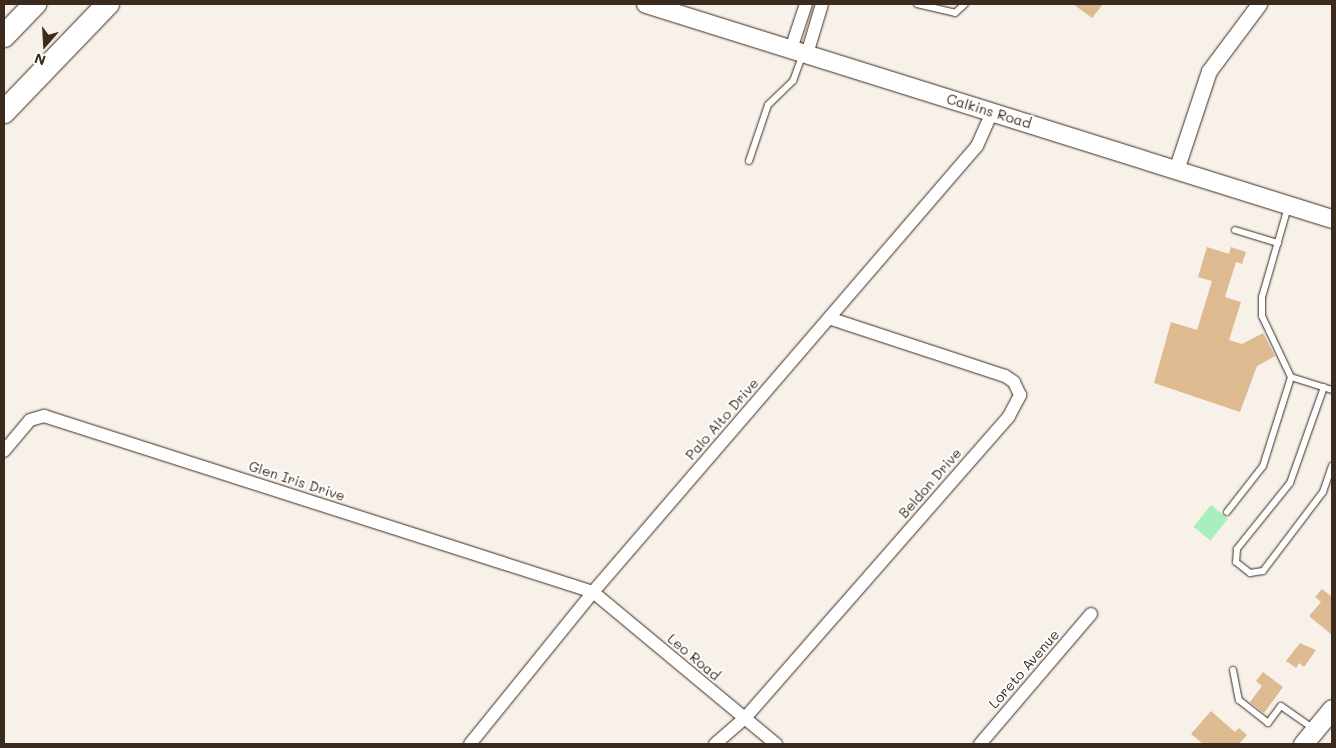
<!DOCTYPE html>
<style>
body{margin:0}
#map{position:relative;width:1336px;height:748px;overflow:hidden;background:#f8f1e9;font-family:Mali,sans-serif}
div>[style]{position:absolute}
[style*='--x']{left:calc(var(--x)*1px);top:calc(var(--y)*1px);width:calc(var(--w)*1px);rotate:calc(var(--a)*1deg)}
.green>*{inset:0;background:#a7f0be;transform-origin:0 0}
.building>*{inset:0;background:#ddba8f}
.roads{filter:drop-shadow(0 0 1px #3b2a1e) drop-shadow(0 0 1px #3b2a1e)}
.service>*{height:6px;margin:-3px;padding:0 3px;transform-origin:3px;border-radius:3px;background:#fff}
.minor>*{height:12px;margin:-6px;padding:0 6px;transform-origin:6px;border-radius:6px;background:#fff}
.tertiary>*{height:15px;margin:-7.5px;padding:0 7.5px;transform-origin:7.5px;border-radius:7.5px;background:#fff}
.secondary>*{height:18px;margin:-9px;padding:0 9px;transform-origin:9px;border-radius:9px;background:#fff}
.primary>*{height:19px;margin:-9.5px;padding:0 9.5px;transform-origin:9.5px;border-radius:9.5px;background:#fff}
.motorway>*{height:22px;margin:-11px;padding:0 11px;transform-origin:11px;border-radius:11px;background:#fff}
span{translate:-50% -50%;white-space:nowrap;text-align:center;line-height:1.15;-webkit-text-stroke:4px #fff;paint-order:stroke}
.street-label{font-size:14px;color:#3b2a1e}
.frame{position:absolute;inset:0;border:5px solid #3b2a1e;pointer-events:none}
.north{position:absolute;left:20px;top:20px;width:50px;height:50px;-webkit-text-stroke:4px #fff;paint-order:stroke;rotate:199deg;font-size:14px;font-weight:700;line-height:20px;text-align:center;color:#3b2a1e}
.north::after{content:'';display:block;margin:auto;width:18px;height:22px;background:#3b2a1e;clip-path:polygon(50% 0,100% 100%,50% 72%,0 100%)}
</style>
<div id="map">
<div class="green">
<div style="left:1211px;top:505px;width:22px;height:28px;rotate:39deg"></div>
</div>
<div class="building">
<div style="clip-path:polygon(1073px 4px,1103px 4px,1092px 18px)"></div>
<div style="clip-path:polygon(1207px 247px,1229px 254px,1231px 247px,1246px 252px,1242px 264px,1236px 262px,1225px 297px,1241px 302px,1229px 340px,1242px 344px,1263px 333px,1275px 356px,1257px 366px,1240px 412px,1154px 383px,1171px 322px,1197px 330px,1212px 281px,1198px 277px)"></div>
<div style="clip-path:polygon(1322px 589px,1332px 597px,1332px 635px,1309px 616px,1321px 602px,1315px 597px)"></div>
<div style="clip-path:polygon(1300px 643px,1316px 650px,1304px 667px,1299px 663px,1296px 668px,1286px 661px)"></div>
<div style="clip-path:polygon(1263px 672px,1283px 687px,1264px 713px,1250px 702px,1262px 686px,1256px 681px)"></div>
<div style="clip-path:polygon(1211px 711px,1235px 732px,1239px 728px,1247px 735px,1239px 744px,1203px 744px,1191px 734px)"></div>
</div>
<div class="roads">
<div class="service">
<div style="--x:917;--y:4;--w:39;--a:13"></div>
<div style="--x:955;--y:13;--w:13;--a:-42"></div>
<div style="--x:749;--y:161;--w:59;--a:-71.3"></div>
<div style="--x:768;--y:105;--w:35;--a:-44"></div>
<div style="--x:793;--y:81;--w:29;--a:-70"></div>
<div style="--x:1288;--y:207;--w:94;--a:106.1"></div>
<div style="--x:1262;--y:297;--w:19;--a:90"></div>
<div style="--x:1262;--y:316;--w:68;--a:64.6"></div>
<div style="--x:1291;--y:377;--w:43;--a:17.6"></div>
<div style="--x:1235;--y:230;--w:45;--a:16.8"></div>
<div style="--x:1324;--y:387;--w:102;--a:109.5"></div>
<div style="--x:1290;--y:483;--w:85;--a:128.8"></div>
<div style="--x:1237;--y:549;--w:13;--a:94"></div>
<div style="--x:1236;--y:562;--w:18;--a:38"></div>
<div style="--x:1250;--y:573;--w:13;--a:-9"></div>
<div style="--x:1263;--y:571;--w:99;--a:-52.8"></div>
<div style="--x:1323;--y:492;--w:28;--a:-71"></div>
<div style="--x:1227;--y:512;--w:58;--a:-52"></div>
<div style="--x:1263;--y:466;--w:93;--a:-72.5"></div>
<div style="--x:1233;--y:670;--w:31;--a:79"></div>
<div style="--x:1239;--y:700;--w:37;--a:38"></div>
<div style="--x:1268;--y:723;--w:21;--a:-53"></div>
<div style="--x:1281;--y:706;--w:40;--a:34.9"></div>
</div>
<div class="minor">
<div style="--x:791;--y:49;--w:47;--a:-71.6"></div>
<div style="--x:807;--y:54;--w:52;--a:-73.3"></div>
<div style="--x:4;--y:451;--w:40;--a:-50"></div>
<div style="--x:30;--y:420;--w:15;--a:-16"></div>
<div style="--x:44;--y:416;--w:577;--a:17.77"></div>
<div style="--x:593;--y:592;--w:238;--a:39.7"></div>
<div style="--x:470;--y:744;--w:196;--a:-51"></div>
<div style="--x:593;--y:592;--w:589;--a:-49.27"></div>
<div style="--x:977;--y:146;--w:37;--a:-66"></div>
<div style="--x:715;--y:744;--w:40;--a:-41"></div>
<div style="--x:745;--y:718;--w:401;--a:-48.8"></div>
<div style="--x:1009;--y:416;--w:24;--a:-62"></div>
<div style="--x:1020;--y:395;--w:14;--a:-115"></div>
<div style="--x:1014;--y:382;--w:11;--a:-146"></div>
<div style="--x:1005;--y:376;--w:185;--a:-161.8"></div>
<div style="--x:980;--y:744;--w:171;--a:-49.5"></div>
</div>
<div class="tertiary">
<div style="--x:1176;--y:170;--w:104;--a:-71.6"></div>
<div style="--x:1209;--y:71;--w:84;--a:-53.3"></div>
</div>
<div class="secondary">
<div style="--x:646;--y:4;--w:719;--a:17.4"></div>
</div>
<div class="primary">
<div style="--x:1303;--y:744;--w:45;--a:-50.4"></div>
</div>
<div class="motorway">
<div style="--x:4;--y:36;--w:45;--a:-45.9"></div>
<div style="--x:4;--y:112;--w:150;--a:-46.1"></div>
</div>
</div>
<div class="street-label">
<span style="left:989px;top:111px;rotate:17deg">Calkins Road</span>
<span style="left:722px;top:419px;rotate:-49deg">Palo Alto Drive</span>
<span style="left:297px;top:481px;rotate:18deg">Glen Iris Drive</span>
<span style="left:930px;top:483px;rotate:-49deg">Beldon Drive</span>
<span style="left:694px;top:657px;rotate:40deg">Leo Road</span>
<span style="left:1024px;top:669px;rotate:-49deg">Loreto Avenue</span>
</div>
<div class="frame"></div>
<div class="north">N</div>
</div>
